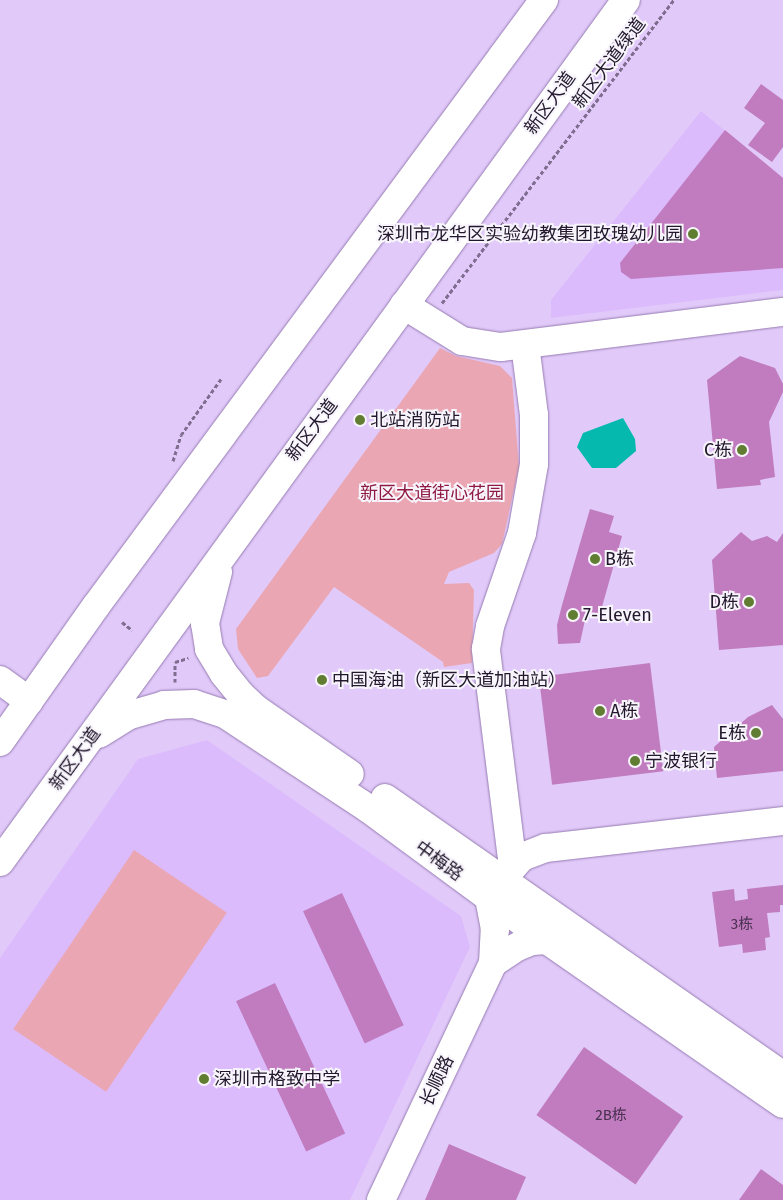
<!DOCTYPE html>
<meta charset="utf-8">
<style>
body{margin:0}
#map{position:relative;width:783px;height:1200px;overflow:hidden;background:#e1caf9;font-family:"Fira Sans","Noto Sans SC",sans-serif}
div>[style]{position:absolute}
[style*='--x']{left:calc(var(--x)*1px);top:calc(var(--y)*1px);width:calc(var(--w)*1px);rotate:calc(var(--a)*1deg)}
.built>*{inset:0;background:#dcbbfd}
.green>*{inset:0;background:#eaa7b3;transform-origin:0 0}
.water>*{inset:0;background:#05b9ae}
.building>*{inset:0;background:#c07cbf;transform-origin:0 0}
.path>*{height:3px;margin-top:-1.5px;transform-origin:0;background:repeating-linear-gradient(90deg,#7f6e8f 0 4px,transparent 0 6.5px)}
.roads{filter:drop-shadow(0 0 1px #967bb2) drop-shadow(0 0 1px #967bb2)}
.minor>*{height:28px;margin:-14px;padding:0 14px;transform-origin:14px;border-radius:14px;background:#fff}
.major>*{height:28px;margin:-14px;padding:0 14px;transform-origin:14px;border-radius:14px;background:#fff}
.dots>*{width:14px;height:14px;translate:-50% -50%;box-sizing:border-box;border:2px solid #f7f5fb;border-radius:50%}
span{translate:-50% -50%;white-space:nowrap;text-align:center;line-height:1.15;-webkit-text-stroke:4px #f7f5fb;paint-order:stroke}
.number-label{font-size:15px;color:#4a3051}
.number-label span{-webkit-text-stroke-width:0}
.street-label{font-size:18px;color:#22172c}
.poi-label{font-size:18px;color:#22172c}
.right{translate:-100% -50%;text-align:right}
.left{translate:0 -50%;text-align:left}
.park-label{font-size:18px;color:#901b42}
</style>
<div id="map">
<div class="built">
<div style="clip-path:polygon(701px 111px,783px 178px,783px 290px,551px 318px,551px 300px)"></div>
<div style="clip-path:polygon(207px 740px,461px 916px,470px 947px,350px 1200px,0 1200px,0 958px,138px 759px)"></div>
</div>
<div class="green">
<div style="clip-path:polygon(440px 348px,456px 356px,500px 366px,512px 378px,519px 467px,502px 544px,494px 553px,449px 572px,444px 584px,469px 583px,474px 590px,472px 663px,444px 667px,443px 662px,334px 587px,268px 676px,257px 678px,238px 649px,236px 629px)"></div>
<div style="left:134px;top:850px;width:112px;height:216px;rotate:34deg"></div>
</div>
<div class="water">
<div style="clip-path:polygon(623px 418px,635px 439px,636px 451px,616px 468px,592px 468px,577px 447px,583px 433px)"></div>
</div>
<div class="building">
<div style="clip-path:polygon(761px 84px,783px 100px,783px 147px,772px 162px,748px 145px,765px 123px,744px 108px)"></div>
<div style="clip-path:polygon(725px 130px,783px 178px,783px 268px,631px 279px,621px 272px,620px 263px)"></div>
<div style="clip-path:polygon(740px 356px,775px 368px,783px 384px,783px 392px,769px 422px,775px 477px,760px 480px,761px 485px,717px 489px,707px 380px)"></div>
<div style="clip-path:polygon(590px 509px,614px 516px,609px 532px,622px 536px,600px 614px,587px 611px,580px 643px,558px 644px,557px 625px,562px 605px)"></div>
<div style="clip-path:polygon(741px 532px,752px 541px,767px 536px,777px 542px,783px 533px,783px 645px,719px 650px,712px 560px)"></div>
<div style="left:650px;top:663px;width:109px;height:112px;rotate:83deg"></div>
<div style="clip-path:polygon(772px 705px,783px 719px,783px 771px,717px 778px,714px 747px,748px 717px)"></div>
<div style="clip-path:polygon(783px 885px,783px 905px,780px 905px,780px 912px,767px 913px,770px 937px,765px 938px,766px 950px,743px 953px,742px 944px,719px 947px,712px 892px,734px 889px,735px 901px,748px 899px,747px 889px)"></div>
<div style="left:342px;top:893px;width:146px;height:43px;rotate:65deg"></div>
<div style="left:275px;top:983px;width:166px;height:43px;rotate:65deg"></div>
<div style="left:584px;top:1047px;width:121px;height:83px;rotate:35deg"></div>
<div style="clip-path:polygon(449px 1144px,526px 1177px,516px 1200px,425px 1200px)"></div>
<div style="clip-path:polygon(761px 1169px,783px 1185px,783px 1200px,739px 1200px)"></div>
</div>
<div class="path">
<div style="--x:442;--y:303;--w:382;--a:-52.6"></div>
<div style="--x:173;--y:461;--w:27;--a:-73"></div>
<div style="--x:181;--y:435;--w:69;--a:-54.5"></div>
<div style="--x:122;--y:622;--w:13;--a:39"></div>
<div style="--x:175;--y:682;--w:20;--a:-90"></div>
<div style="--x:175;--y:662;--w:14;--a:-17"></div>
</div>
<div class="roads">
<div class="minor">
<div style="--x:404;--y:305;--w:68;--a:31.8"></div>
<div style="--x:462;--y:341;--w:39;--a:9"></div>
<div style="--x:501;--y:347;--w:284;--a:-7.1"></div>
<div style="--x:0;--y:680;--w:36;--a:36"></div>
<div style="--x:513;--y:867;--w:220;--a:-97.1"></div>
<div style="--x:486;--y:649;--w:23;--a:-80"></div>
<div style="--x:490;--y:626;--w:98;--a:-71"></div>
<div style="--x:522;--y:533;--w:70;--a:-80.1"></div>
<div style="--x:534;--y:464;--w:49;--a:-90"></div>
<div style="--x:534;--y:415;--w:71;--a:-97.3"></div>
<div style="--x:503;--y:878;--w:28;--a:-48"></div>
<div style="--x:522;--y:857;--w:26;--a:-21"></div>
<div style="--x:546;--y:848;--w:239;--a:-6.5"></div>
<div style="--x:493;--y:963;--w:29;--a:-34"></div>
<div style="--x:517;--y:947;--w:16;--a:-22"></div>
<div style="--x:532;--y:941;--w:15;--a:-4"></div>
<div style="--x:381;--y:1200;--w:262;--a:-64.7"></div>
<div style="--x:493;--y:963;--w:34;--a:-87"></div>
<div style="--x:495;--y:929;--w:32;--a:-101"></div>
</div>
<div class="major">
<div style="--x:218;--y:572;--w:53;--a:104.3"></div>
<div style="--x:205;--y:623;--w:26;--a:81"></div>
<div style="--x:209;--y:649;--w:29;--a:59"></div>
<div style="--x:224;--y:674;--w:28;--a:51"></div>
<div style="--x:242;--y:696;--w:19;--a:43"></div>
<div style="--x:256;--y:709;--w:114;--a:34.7"></div>
<div style="--x:99;--y:734;--w:36;--a:-32"></div>
<div style="--x:130;--y:715;--w:35;--a:-16"></div>
<div style="--x:164;--y:705;--w:30;--a:-2"></div>
<div style="--x:194;--y:704;--w:33;--a:18"></div>
<div style="--x:225;--y:714;--w:173;--a:33.4"></div>
<div style="--x:369;--y:809;--w:221;--a:36.4"></div>
<div style="--x:547;--y:940;--w:287;--a:34.8"></div>
<div style="--x:0;--y:742;--w:166;--a:-54.8"></div>
<div style="--x:96;--y:606;--w:754;--a:-53.53"></div>
<div style="--x:385;--y:798;--w:485;--a:34.9"></div>
<div style="--x:0;--y:862;--w:1065;--a:-54.01"></div>
</div>
</div>
<div class="dots">
<div style="left:693px;top:234px;background:#607d32"></div>
<div style="left:360px;top:420px;background:#607d32"></div>
<div style="left:742px;top:450px;background:#607d32"></div>
<div style="left:595px;top:559px;background:#607d32"></div>
<div style="left:749px;top:602px;background:#607d32"></div>
<div style="left:573px;top:615px;background:#607d32"></div>
<div style="left:322px;top:680px;background:#607d32"></div>
<div style="left:600px;top:711px;background:#607d32"></div>
<div style="left:756px;top:733px;background:#607d32"></div>
<div style="left:635px;top:761px;background:#607d32"></div>
<div style="left:204px;top:1079px;background:#607d32"></div>
</div>
<div class="number-label">
<span style="left:742px;top:925px">3栋</span>
<span style="left:611px;top:1116px">2B栋</span>
</div>
<div class="street-label">
<span style="left:609px;top:63px;rotate:-53deg">新区大道绿道</span>
<span style="left:550px;top:103px;rotate:-54deg">新区大道</span>
<span style="left:312px;top:430px;rotate:-53deg">新区大道</span>
<span style="left:75px;top:759px;rotate:-54deg">新区大道</span>
<span style="left:439px;top:861px;rotate:36deg">中梅路</span>
<span style="left:437px;top:1081px;rotate:-65deg">长顺路</span>
</div>
<div class="poi-label">
<span class="right" style="left:683px;top:234px">深圳市龙华区实验幼教集团玫瑰幼儿园</span>
<span class="left" style="left:370px;top:420px">北站消防站</span>
<span class="right" style="left:732px;top:450px">C栋</span>
<span class="left" style="left:605px;top:559px">B栋</span>
<span class="right" style="left:739px;top:602px">D栋</span>
<span class="left" style="left:583px;top:615px">7-Eleven</span>
<span class="left" style="left:332px;top:680px">中国海油（新区大道加油站）</span>
<span class="left" style="left:610px;top:711px">A栋</span>
<span class="right" style="left:746px;top:733px">E栋</span>
<span class="left" style="left:645px;top:761px">宁波银行</span>
<span class="left" style="left:214px;top:1079px">深圳市格致中学</span>
</div>
<div class="park-label">
<span style="left:432px;top:493px">新区大道街心花园</span>
</div>
</div>
